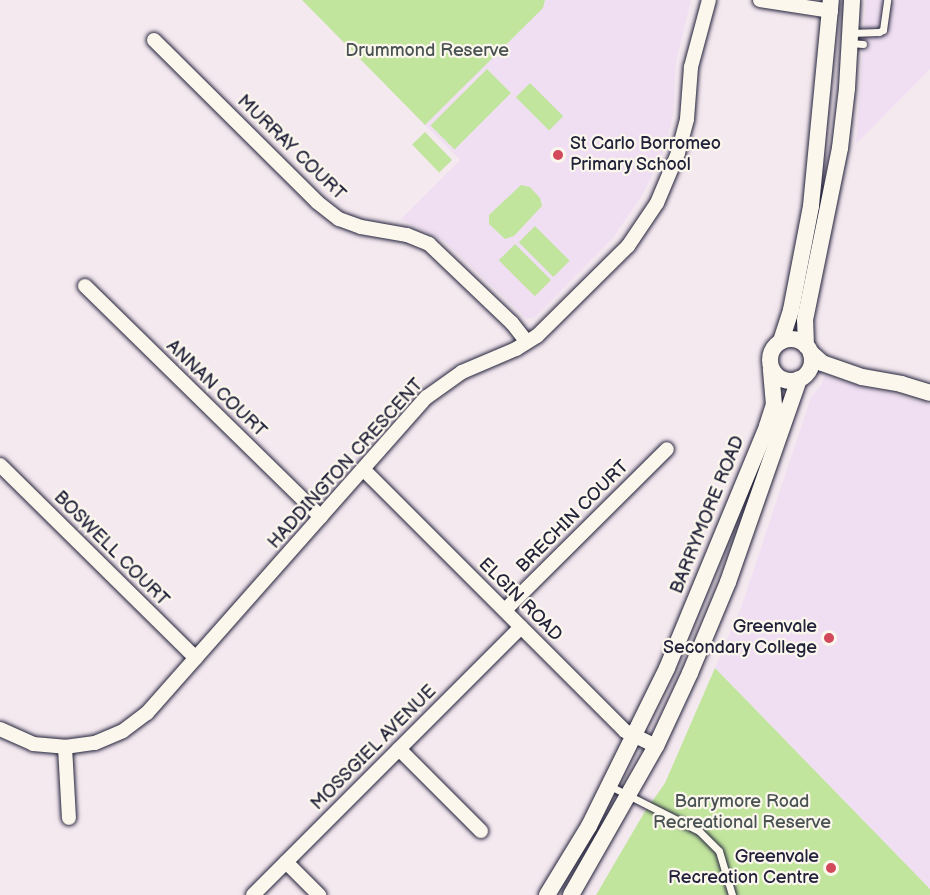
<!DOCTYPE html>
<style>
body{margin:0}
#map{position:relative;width:930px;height:895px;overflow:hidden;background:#f5e9f0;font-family:"Balsamiq Sans",sans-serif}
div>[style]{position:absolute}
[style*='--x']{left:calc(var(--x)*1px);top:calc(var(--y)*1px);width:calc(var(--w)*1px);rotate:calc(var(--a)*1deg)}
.built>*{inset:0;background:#f0dff2}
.green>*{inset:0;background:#c2e59e;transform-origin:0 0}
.roads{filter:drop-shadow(0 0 2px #22223b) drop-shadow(0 0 2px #22223b)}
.service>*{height:7px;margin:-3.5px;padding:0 3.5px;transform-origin:3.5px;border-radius:3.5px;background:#fbf7ec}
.minor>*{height:14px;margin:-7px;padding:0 7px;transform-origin:7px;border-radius:7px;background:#fbf7ec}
.tertiary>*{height:16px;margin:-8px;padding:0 8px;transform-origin:8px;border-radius:8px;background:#fbf7ec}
.tertiary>.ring{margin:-8px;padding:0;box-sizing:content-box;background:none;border:16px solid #fbf7ec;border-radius:50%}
.dots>*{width:16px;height:16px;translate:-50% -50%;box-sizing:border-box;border:3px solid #fbf7ec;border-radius:50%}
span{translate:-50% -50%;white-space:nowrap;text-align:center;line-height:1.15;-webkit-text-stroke:4.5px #fbf7ec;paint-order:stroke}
.park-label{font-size:18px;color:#4a5354}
.poi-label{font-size:18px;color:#22223b}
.left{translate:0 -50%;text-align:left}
.right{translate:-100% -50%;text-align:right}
.street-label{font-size:18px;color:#22223b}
</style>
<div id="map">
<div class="built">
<div style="clip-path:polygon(545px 0,691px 0,676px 62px,673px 115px,664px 150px,643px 194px,613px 238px,534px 318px,527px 319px,444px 241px,401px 219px,460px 160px,425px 125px,542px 8px)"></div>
<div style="clip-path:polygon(866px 0,930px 0,930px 69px,856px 144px)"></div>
<div style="clip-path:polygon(824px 376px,930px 404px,930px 889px,715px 668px,741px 608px,811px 397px,822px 384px)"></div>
</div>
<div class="green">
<div style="clip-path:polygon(302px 0,545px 0,543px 8px,425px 125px)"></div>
<div style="left:487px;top:69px;width:34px;height:80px;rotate:45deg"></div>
<div style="left:530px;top:83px;width:47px;height:20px;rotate:45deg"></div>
<div style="left:425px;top:132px;width:39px;height:18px;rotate:46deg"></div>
<div style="clip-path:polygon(521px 185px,530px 187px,540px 198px,542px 206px,514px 236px,505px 239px,489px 224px,489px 215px)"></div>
<div style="left:535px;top:226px;width:49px;height:23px;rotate:45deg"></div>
<div style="left:515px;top:244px;width:51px;height:23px;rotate:45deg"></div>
<div style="clip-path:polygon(715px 668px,930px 889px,930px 895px,596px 895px,644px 813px,665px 783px)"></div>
</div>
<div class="roads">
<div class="service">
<div style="--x:850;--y:33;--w:29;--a:-2"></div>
<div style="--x:879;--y:32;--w:4;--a:-27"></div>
<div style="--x:883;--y:30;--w:30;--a:-82"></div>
<div style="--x:850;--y:43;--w:13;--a:4"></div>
<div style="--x:610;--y:786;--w:100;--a:26.8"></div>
<div style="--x:699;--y:831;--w:28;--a:45"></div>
<div style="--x:719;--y:851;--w:46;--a:73.5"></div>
</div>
<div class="minor">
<div style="--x:760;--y:0;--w:72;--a:8.8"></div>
<div style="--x:154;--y:40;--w:230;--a:44.8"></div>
<div style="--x:317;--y:202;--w:28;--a:38"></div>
<div style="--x:339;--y:219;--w:23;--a:20"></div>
<div style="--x:361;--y:227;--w:47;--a:9.9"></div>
<div style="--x:407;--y:235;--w:24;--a:22"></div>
<div style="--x:429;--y:244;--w:115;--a:43.6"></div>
<div style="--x:512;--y:323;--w:24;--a:52"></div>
<div style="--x:85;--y:286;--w:330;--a:44.4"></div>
<div style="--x:0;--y:465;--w:275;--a:44.6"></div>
<div style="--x:364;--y:470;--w:369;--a:45"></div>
<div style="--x:625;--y:731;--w:34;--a:26"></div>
<div style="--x:505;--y:610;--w:228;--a:-44.8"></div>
<div style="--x:0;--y:729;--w:36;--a:24"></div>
<div style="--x:33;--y:744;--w:32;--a:5"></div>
<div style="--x:65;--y:747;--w:30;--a:-8"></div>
<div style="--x:95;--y:743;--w:30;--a:-23"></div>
<div style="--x:123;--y:731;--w:30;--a:-37"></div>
<div style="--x:147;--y:713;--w:422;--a:-48.5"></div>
<div style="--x:427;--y:397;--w:43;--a:-35.5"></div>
<div style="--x:462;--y:372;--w:59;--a:-23.1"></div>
<div style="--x:516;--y:349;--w:25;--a:-32"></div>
<div style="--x:537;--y:336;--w:128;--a:-44.7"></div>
<div style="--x:628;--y:246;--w:52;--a:-56"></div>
<div style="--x:657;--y:203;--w:54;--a:-67.2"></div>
<div style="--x:678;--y:153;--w:35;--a:-75"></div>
<div style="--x:687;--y:119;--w:52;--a:-85.6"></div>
<div style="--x:691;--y:67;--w:69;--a:-75"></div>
<div style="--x:65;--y:747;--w:71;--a:86.8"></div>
<div style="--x:399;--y:749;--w:116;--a:45"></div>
<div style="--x:286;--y:862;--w:47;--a:45"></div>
<div style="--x:253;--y:895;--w:379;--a:-45"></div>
</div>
<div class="tertiary">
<div class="ring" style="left:770px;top:339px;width:26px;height:26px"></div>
<div style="--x:781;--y:341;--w:33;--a:-72"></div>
<div style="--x:791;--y:310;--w:106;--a:-79.1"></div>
<div style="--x:811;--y:206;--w:207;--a:-84.5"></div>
<div style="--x:806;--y:346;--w:26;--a:-92"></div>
<div style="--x:805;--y:320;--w:176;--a:-78.5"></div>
<div style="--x:840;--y:148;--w:60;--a:-83.3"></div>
<div style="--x:847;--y:88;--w:88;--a:-86.7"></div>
<div style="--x:811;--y:353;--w:15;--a:42"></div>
<div style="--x:822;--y:363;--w:42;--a:19.3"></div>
<div style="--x:862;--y:377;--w:40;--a:10"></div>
<div style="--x:901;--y:384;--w:30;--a:17"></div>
<div style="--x:547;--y:895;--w:81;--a:-58.7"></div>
<div style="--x:589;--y:826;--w:176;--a:-63.7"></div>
<div style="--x:667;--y:668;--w:262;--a:-67.5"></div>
<div style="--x:767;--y:426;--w:22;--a:-72"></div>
<div style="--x:774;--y:405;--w:36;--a:-95"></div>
<div style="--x:571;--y:895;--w:172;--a:-60.3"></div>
<div style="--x:656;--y:746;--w:81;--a:-65"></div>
<div style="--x:690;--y:673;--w:99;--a:-67.3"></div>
<div style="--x:728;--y:582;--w:215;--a:-70.7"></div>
</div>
</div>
<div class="dots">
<div style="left:558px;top:155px;background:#d1495b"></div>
<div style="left:829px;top:638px;background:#d1495b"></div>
<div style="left:831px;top:868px;background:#d1495b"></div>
</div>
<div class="park-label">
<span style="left:427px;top:51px">Drummond Reserve</span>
<span style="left:742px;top:813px">Barrymore Road<br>Recreational Reserve</span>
</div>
<div class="poi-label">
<span class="left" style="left:570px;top:155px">St Carlo Borromeo<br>Primary School</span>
<span class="right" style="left:817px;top:638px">Greenvale<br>Secondary College</span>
<span class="right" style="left:819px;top:868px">Greenvale<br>Recreation Centre</span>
</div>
<div class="street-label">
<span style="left:291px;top:148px;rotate:44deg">MURRAY COURT</span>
<span style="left:216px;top:389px;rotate:44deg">ANNAN COURT</span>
<span style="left:346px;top:464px;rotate:-48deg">HADDINGTON CRESCENT</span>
<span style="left:708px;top:515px;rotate:-68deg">BARRYMORE ROAD</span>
<span style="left:573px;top:517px;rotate:-45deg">BRECHIN COURT</span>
<span style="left:111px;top:549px;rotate:45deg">BOSWELL COURT</span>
<span style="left:520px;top:600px;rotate:45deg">ELGIN ROAD</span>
<span style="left:374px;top:748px;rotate:-45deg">MOSSGIEL AVENUE</span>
</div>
</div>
